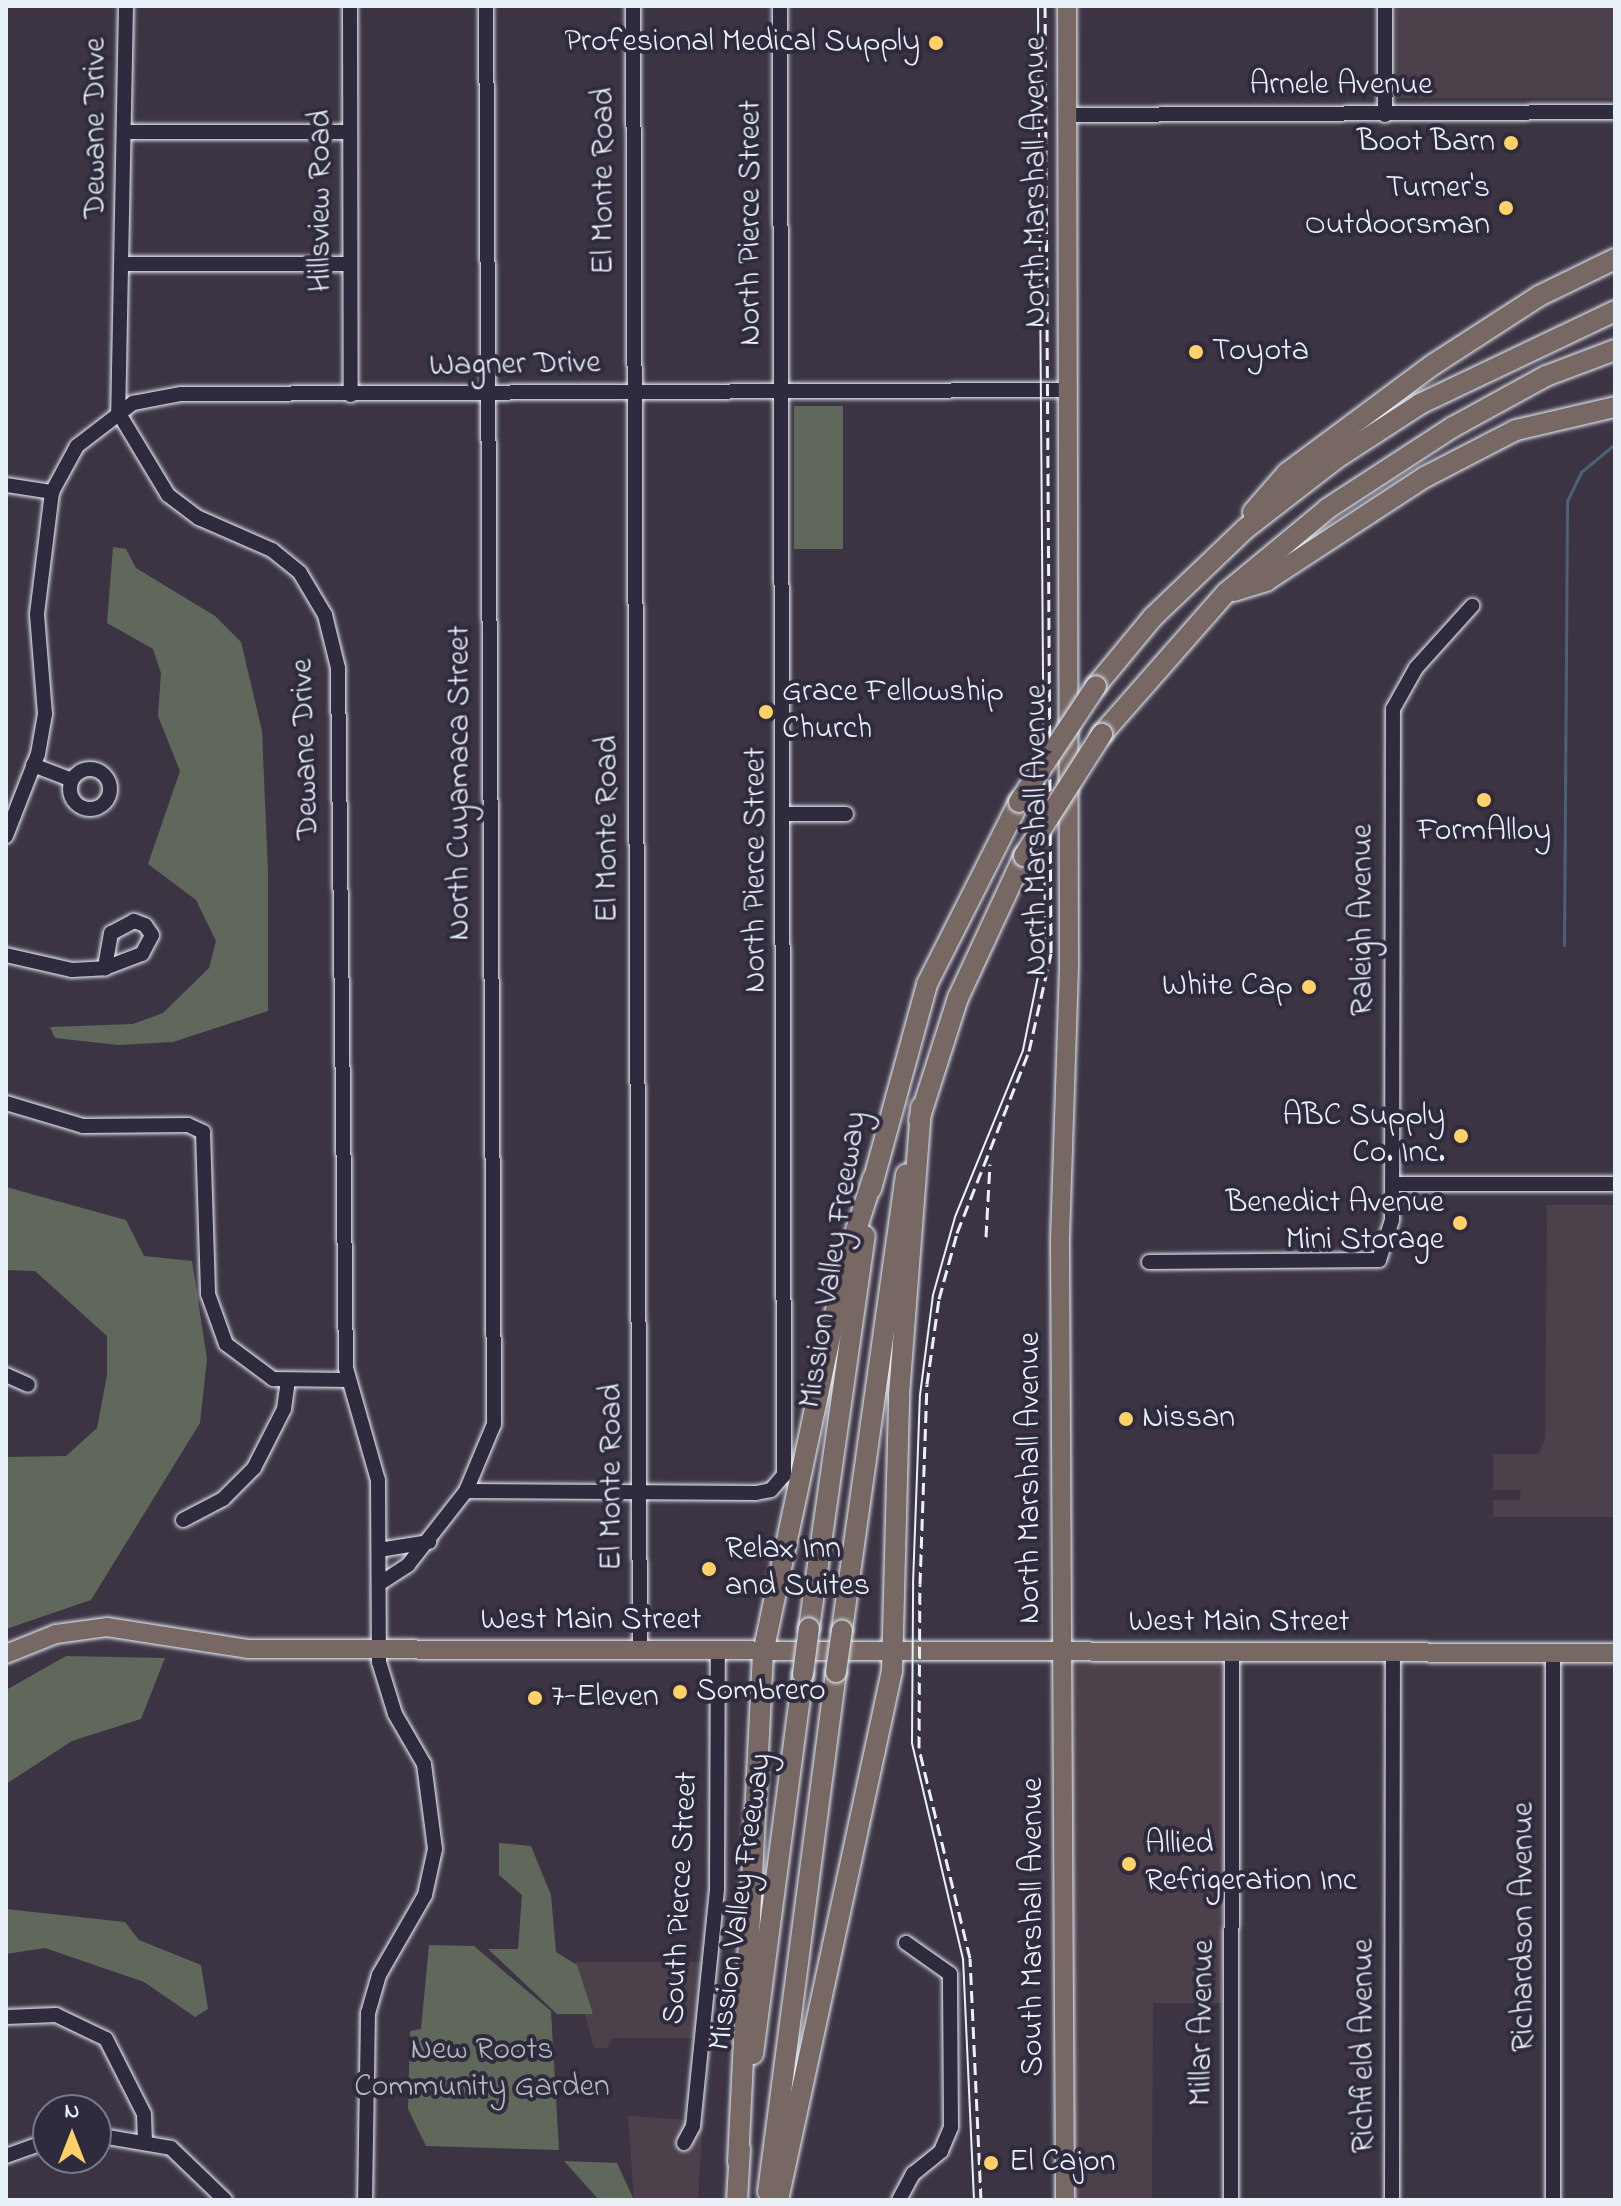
<!DOCTYPE html>
<style>
body{margin:0}
#map{position:relative;width:1621px;height:2206px;overflow:hidden;background:#3c3443;font-family:"Indie Flower",sans-serif}
div>[style]{position:absolute}
[style*='--x']{left:calc(var(--x)*1px);top:calc(var(--y)*1px);width:calc(var(--w)*1px);rotate:calc(var(--a)*1deg)}
.built>*{inset:0;background:#4c404b;transform-origin:0 0}
.green>*{inset:0;background:#60685c;transform-origin:0 0}
.stream>*{height:3px;margin:-1.5px;padding:0 1.5px;transform-origin:1.5px;border-radius:1.5px;background:#4c6077}
.roads{filter:drop-shadow(0 0 2px #e8f1f8) drop-shadow(0 0 2px #e8f1f8)}
.minor>*{height:14px;margin:-7px;padding:0 7px;transform-origin:7px;border-radius:7px;background:#2f2a3d}
.minor>.ring{margin:-7px;padding:0;box-sizing:content-box;background:none;border:14px solid #2f2a3d;border-radius:50%}
.major>*{height:18px;margin:-9px;padding:0 9px;transform-origin:9px;border-radius:9px;background:#776864}
.highway>*{height:20px;margin:-10px;padding:0 10px;transform-origin:10px;border-radius:10px;background:#776864}
.tram>*{height:2px;margin:-1px;padding:0 1px;transform-origin:1px;border-radius:1px;background:#e8f1f8}
.rail>*{height:3px;margin-top:-1.5px;transform-origin:0;background:repeating-linear-gradient(90deg,#e8f1f8 0 12px,transparent 0 18px)}
.bridges{filter:drop-shadow(0 0 2px #e8f1f8) drop-shadow(0 0 2px #e8f1f8)}
.highway-bridge>*{height:20px;margin:-10px;padding:0 10px;transform-origin:10px;border-radius:10px;background:#776864}
.dots>*{width:22px;height:22px;translate:-50% -50%;box-sizing:border-box;border:4px solid #2f2a3d;border-radius:50%}
span{translate:-50% -50%;white-space:nowrap;text-align:center;line-height:1.15;-webkit-text-stroke:8px #2f2a3d;paint-order:stroke}
.poi-label{font-size:32px;color:#e8f1f8}
.right{translate:-100% -50%;text-align:right}
.left{translate:0 -50%;text-align:left}
.street-label{font-size:32px;color:#e8f1f8}
.park-label{font-size:32px;color:#b2baba}
.frame{position:absolute;inset:0;border:8px solid #e8f1f8;pointer-events:none}
.north{position:absolute;left:32px;top:2094px;width:80px;height:80px;box-sizing:border-box;background:#2f2a3d;border:2px solid #797a88;border-radius:50%;rotate:0deg;font-size:22px;font-weight:700;line-height:32px;text-align:center;color:#e8f1f8}
.north::after{content:'';display:block;margin:auto;width:28px;height:36px;background:#ffd166;clip-path:polygon(50% 0,100% 100%,50% 72%,0 100%)}
</style>
<div id="map">
<div class="built">
<div style="left:1396px;top:6px;width:219px;height:92px"></div>
<div style="clip-path:polygon(1547px 1205px,1615px 1205px,1615px 1517px,1493px 1517px,1493px 1500px,1520px 1500px,1521px 1490px,1493px 1490px,1493px 1454px,1538px 1454px,1545px 1440px)"></div>
<div style="clip-path:polygon(1226px 1659px,1222px 2003px,1153px 2003px,1152px 2200px,1055px 2200px,1055px 1661px)"></div>
<div style="clip-path:polygon(577px 1962px,705px 1962px,694px 2038px,612px 2038px,608px 2048px,594px 2048px,572px 1967px)"></div>
<div style="clip-path:polygon(628px 2116px,703px 2121px,698px 2200px,634px 2200px)"></div>
</div>
<div class="green">
<div style="left:794px;top:406px;width:49px;height:143px"></div>
<div style="clip-path:polygon(113px 547px,126px 549px,136px 568px,215px 616px,241px 642px,262px 731px,268px 872px,268px 1011px,173px 1042px,118px 1045px,55px 1038px,50px 1027px,133px 1024px,163px 1013px,209px 968px,216px 941px,196px 900px,148px 864px,180px 771px,158px 716px,161px 673px,153px 649px,107px 623px)"></div>
<div style="clip-path:polygon(6px 1187px,126px 1220px,144px 1256px,192px 1261px,207px 1359px,200px 1423px,91px 1600px,6px 1629px,6px 1457px,66px 1456px,97px 1428px,107px 1375px,107px 1336px,35px 1271px,6px 1270px)"></div>
<div style="clip-path:polygon(66px 1656px,165px 1658px,141px 1719px,72px 1741px,6px 1784px,6px 1690px)"></div>
<div style="clip-path:polygon(499px 1843px,531px 1846px,551px 1895px,556px 1952px,577px 1965px,593px 2014px,557px 2014px,488px 1949px,518px 1949px,522px 1895px,499px 1875px)"></div>
<div style="clip-path:polygon(6px 1909px,125px 1922px,139px 1940px,201px 1965px,208px 2009px,195px 2017px,144px 1982px,45px 1948px,6px 1954px)"></div>
<div style="clip-path:polygon(429px 1945px,474px 1946px,551px 2011px,559px 2150px,426px 2146px,408px 2109px,410px 2031px,421px 2029px)"></div>
<div style="clip-path:polygon(564px 2161px,617px 2163px,634px 2200px,599px 2200px)"></div>
</div>
<div class="stream">
<div style="--x:1564;--y:945;--w:444;--a:-89.6"></div>
<div style="--x:1567;--y:501;--w:32;--a:-64"></div>
<div style="--x:1581;--y:472;--w:44;--a:-39.5"></div>
</div>
<div class="roads">
<div class="minor">
<div style="--x:126;--y:6;--w:406;--a:91.1"></div>
<div style="--x:118;--y:412;--w:97;--a:58.9"></div>
<div style="--x:168;--y:495;--w:39;--a:37"></div>
<div style="--x:199;--y:518;--w:80;--a:23.7"></div>
<div style="--x:272;--y:550;--w:36;--a:39"></div>
<div style="--x:300;--y:573;--w:49;--a:59.2"></div>
<div style="--x:325;--y:615;--w:55;--a:76.2"></div>
<div style="--x:338;--y:668;--w:700;--a:89.35"></div>
<div style="--x:346;--y:1368;--w:116;--a:74.1"></div>
<div style="--x:378;--y:1480;--w:182;--a:89.7"></div>
<div style="--x:379;--y:1662;--w:54;--a:72.9"></div>
<div style="--x:395;--y:1714;--w:58;--a:59.9"></div>
<div style="--x:424;--y:1764;--w:86;--a:82.6"></div>
<div style="--x:435;--y:1849;--w:47;--a:102.3"></div>
<div style="--x:425;--y:1895;--w:92;--a:119.9"></div>
<div style="--x:379;--y:1975;--w:40;--a:106"></div>
<div style="--x:368;--y:2013;--w:187;--a:90.9"></div>
<div style="--x:350;--y:6;--w:389;--a:89.9"></div>
<div style="--x:633;--y:6;--w:1646;--a:89.76"></div>
<div style="--x:1385;--y:6;--w:109;--a:90"></div>
<div style="--x:1068;--y:115;--w:547;--a:-0.31"></div>
<div style="--x:126;--y:132;--w:224;--a:0"></div>
<div style="--x:124;--y:264;--w:226;--a:0"></div>
<div style="--x:6;--y:485;--w:47;--a:8.7"></div>
<div style="--x:33;--y:765;--w:39;--a:21"></div>
<div class="ring" style="left:70px;top:769px;width:26px;height:26px"></div>
<div style="--x:785;--y:814;--w:61;--a:0"></div>
<div style="--x:6;--y:836;--w:88;--a:-68.7"></div>
<div style="--x:38;--y:754;--w:41;--a:-80.1"></div>
<div style="--x:45;--y:714;--w:100;--a:-94.6"></div>
<div style="--x:37;--y:614;--w:123;--a:-83"></div>
<div style="--x:52;--y:492;--w:52;--a:-61.5"></div>
<div style="--x:77;--y:446;--w:71;--a:-37.5"></div>
<div style="--x:133;--y:403;--w:49;--a:-10.6"></div>
<div style="--x:181;--y:394;--w:887;--a:-0.26"></div>
<div style="--x:6;--y:955;--w:68;--a:12.8"></div>
<div style="--x:72;--y:970;--w:33;--a:-3"></div>
<div style="--x:105;--y:968;--w:40;--a:-21"></div>
<div style="--x:142;--y:954;--w:21;--a:-62"></div>
<div style="--x:152;--y:935;--w:12;--a:-125"></div>
<div style="--x:145;--y:925;--w:12;--a:-160"></div>
<div style="--x:134;--y:921;--w:26;--a:152"></div>
<div style="--x:111;--y:933;--w:36;--a:100"></div>
<div style="--x:6;--y:1103;--w:80;--a:16.6"></div>
<div style="--x:83;--y:1126;--w:105;--a:-0.5"></div>
<div style="--x:188;--y:1125;--w:17;--a:25"></div>
<div style="--x:203;--y:1132;--w:162;--a:88.2"></div>
<div style="--x:208;--y:1294;--w:53;--a:70.2"></div>
<div style="--x:226;--y:1344;--w:59;--a:36.7"></div>
<div style="--x:273;--y:1379;--w:76;--a:0.8"></div>
<div style="--x:1392;--y:1184;--w:223;--a:0"></div>
<div style="--x:1149;--y:1262;--w:230;--a:-0.5"></div>
<div style="--x:1379;--y:1260;--w:42;--a:-72"></div>
<div style="--x:1392;--y:1220;--w:511;--a:-89.89"></div>
<div style="--x:1393;--y:709;--w:47;--a:-60.7"></div>
<div style="--x:1416;--y:668;--w:84;--a:-47.9"></div>
<div style="--x:6;--y:1375;--w:24;--a:24"></div>
<div style="--x:466;--y:1491;--w:290;--a:0.4"></div>
<div style="--x:756;--y:1493;--w:15;--a:-11"></div>
<div style="--x:771;--y:1490;--w:20;--a:-49"></div>
<div style="--x:784;--y:1475;--w:1469;--a:-90.16"></div>
<div style="--x:183;--y:1520;--w:45;--a:-27.7"></div>
<div style="--x:223;--y:1499;--w:44;--a:-45"></div>
<div style="--x:254;--y:1468;--w:66;--a:-63"></div>
<div style="--x:284;--y:1409;--w:27;--a:-82"></div>
<div style="--x:379;--y:1550;--w:51;--a:-9.1"></div>
<div style="--x:379;--y:1584;--w:35;--a:-33"></div>
<div style="--x:408;--y:1565;--w:94;--a:-51.9"></div>
<div style="--x:466;--y:1491;--w:73;--a:-67.3"></div>
<div style="--x:494;--y:1424;--w:1418;--a:-90.32"></div>
<div style="--x:1553;--y:1654;--w:546;--a:90"></div>
<div style="--x:6;--y:2017;--w:50;--a:-2.3"></div>
<div style="--x:56;--y:2015;--w:55;--a:25.6"></div>
<div style="--x:106;--y:2039;--w:84;--a:63.1"></div>
<div style="--x:144;--y:2114;--w:24;--a:88"></div>
<div style="--x:96;--y:2135;--w:76;--a:9.8"></div>
<div style="--x:171;--y:2148;--w:75;--a:43.9"></div>
<div style="--x:684;--y:2143;--w:19;--a:-62"></div>
<div style="--x:693;--y:2126;--w:239;--a:-84.2"></div>
<div style="--x:717;--y:1888;--w:236;--a:-89.8"></div>
<div style="--x:6;--y:2156;--w:45;--a:-19.7"></div>
<div style="--x:899;--y:2200;--w:30;--a:-62"></div>
<div style="--x:913;--y:2174;--w:36;--a:-39"></div>
<div style="--x:941;--y:2151;--w:26;--a:-67"></div>
<div style="--x:951;--y:2127;--w:153;--a:-90.4"></div>
<div style="--x:950;--y:1974;--w:54;--a:-144.8"></div>
<div style="--x:1231;--y:2200;--w:545;--a:-89.89"></div>
<div style="--x:1392;--y:2200;--w:548;--a:-89.9"></div>
</div>
<div class="major">
<div style="--x:6;--y:1654;--w:54;--a:-21.8"></div>
<div style="--x:56;--y:1634;--w:51;--a:-7.8"></div>
<div style="--x:107;--y:1627;--w:142;--a:8.9"></div>
<div style="--x:247;--y:1649;--w:1368;--a:0.17"></div>
<div style="--x:1065;--y:2200;--w:961;--a:-90.3"></div>
<div style="--x:1060;--y:1239;--w:277;--a:-88.1"></div>
<div style="--x:1069;--y:962;--w:956;--a:-90.12"></div>
</div>
<div class="highway">
<div style="--x:1253;--y:512;--w:52;--a:-48.9"></div>
<div style="--x:1287;--y:473;--w:183;--a:-36.6"></div>
<div style="--x:1434;--y:364;--w:125;--a:-32.9"></div>
<div style="--x:1539;--y:296;--w:85;--a:-26"></div>
<div style="--x:1234;--y:591;--w:34;--a:-17"></div>
<div style="--x:1266;--y:581;--w:190;--a:-33.2"></div>
<div style="--x:1425;--y:477;--w:102;--a:-27.3"></div>
<div style="--x:1516;--y:430;--w:102;--a:-13.1"></div>
<div style="--x:1096;--y:686;--w:89;--a:-50.4"></div>
<div style="--x:1153;--y:617;--w:127;--a:-43.7"></div>
<div style="--x:1245;--y:529;--w:116;--a:-37.7"></div>
<div style="--x:1337;--y:458;--w:99;--a:-33"></div>
<div style="--x:1420;--y:404;--w:216;--a:-25.5"></div>
<div style="--x:1102;--y:734;--w:188;--a:-48.7"></div>
<div style="--x:1226;--y:593;--w:131;--a:-39.7"></div>
<div style="--x:1327;--y:509;--w:150;--a:-33.1"></div>
<div style="--x:1453;--y:427;--w:106;--a:-28.7"></div>
<div style="--x:1546;--y:376;--w:74;--a:-20.6"></div>
<div style="--x:919;--y:1120;--w:128;--a:-72.3"></div>
<div style="--x:958;--y:998;--w:157;--a:-65.1"></div>
<div style="--x:871;--y:1189;--w:213;--a:-74.7"></div>
<div style="--x:927;--y:984;--w:204;--a:-63.2"></div>
<div style="--x:809;--y:1628;--w:396;--a:-81.9"></div>
<div style="--x:842;--y:1630;--w:460;--a:-82"></div>
<div style="--x:753;--y:2054;--w:383;--a:-82.5"></div>
<div style="--x:738;--y:2162;--w:510;--a:-87.19"></div>
<div style="--x:763;--y:1653;--w:404;--a:-78"></div>
<div style="--x:847;--y:1258;--w:84;--a:-72"></div>
<div style="--x:768;--y:2192;--w:524;--a:-82.55"></div>
<div style="--x:737;--y:2200;--w:51;--a:-86.6"></div>
<div style="--x:778;--y:2200;--w:541;--a:-77.84"></div>
<div style="--x:892;--y:1671;--w:276;--a:-88.5"></div>
<div style="--x:899;--y:1395;--w:289;--a:-85.6"></div>
</div>
</div>
<div class="tram">
<div style="--x:974;--y:2200;--w:241;--a:-92.6"></div>
<div style="--x:963;--y:1959;--w:222;--a:-103.3"></div>
<div style="--x:912;--y:1743;--w:159;--a:-89.6"></div>
<div style="--x:913;--y:1584;--w:189;--a:-87.9"></div>
<div style="--x:920;--y:1395;--w:101;--a:-82.6"></div>
<div style="--x:933;--y:1295;--w:81;--a:-74.2"></div>
<div style="--x:955;--y:1217;--w:180;--a:-67.8"></div>
<div style="--x:1023;--y:1050;--w:110;--a:-78.5"></div>
<div style="--x:1045;--y:942;--w:936;--a:-90.43"></div>
</div>
<div class="rail">
<div style="--x:986;--y:1237;--w:73;--a:-86.9"></div>
<div style="--x:981;--y:2200;--w:242;--a:-92.6"></div>
<div style="--x:970;--y:1958;--w:216;--a:-103.7"></div>
<div style="--x:919;--y:1748;--w:164;--a:-89.7"></div>
<div style="--x:920;--y:1584;--w:200;--a:-88"></div>
<div style="--x:927;--y:1384;--w:86;--a:-82"></div>
<div style="--x:939;--y:1299;--w:68;--a:-74.7"></div>
<div style="--x:957;--y:1233;--w:196;--a:-68.4"></div>
<div style="--x:1029;--y:1051;--w:100;--a:-77.3"></div>
<div style="--x:1051;--y:953;--w:947;--a:-90.36"></div>
</div>
<div class="bridges">
<div class="highway-bridge">
<div style="--x:1019;--y:802;--w:139;--a:-56.4"></div>
<div style="--x:1024;--y:856;--w:145;--a:-57.4"></div>
<div style="--x:836;--y:1672;--w:42;--a:-81.9"></div>
<div style="--x:803;--y:1674;--w:46;--a:-82.6"></div>
</div>
</div>
<div class="dots">
<div style="left:936px;top:43px;background:#ffd166"></div>
<div style="left:1511px;top:143px;background:#ffd166"></div>
<div style="left:1506px;top:208px;background:#ffd166"></div>
<div style="left:1196px;top:352px;background:#ffd166"></div>
<div style="left:766px;top:712px;background:#ffd166"></div>
<div style="left:1484px;top:800px;background:#ffd166"></div>
<div style="left:1309px;top:987px;background:#ffd166"></div>
<div style="left:1461px;top:1136px;background:#ffd166"></div>
<div style="left:1460px;top:1223px;background:#ffd166"></div>
<div style="left:1126px;top:1419px;background:#ffd166"></div>
<div style="left:709px;top:1569px;background:#ffd166"></div>
<div style="left:680px;top:1692px;background:#ffd166"></div>
<div style="left:535px;top:1698px;background:#ffd166"></div>
<div style="left:1129px;top:1864px;background:#ffd166"></div>
<div style="left:991px;top:2163px;background:#ffd166"></div>
</div>
<div class="poi-label">
<span class="right" style="left:920px;top:43px">Profesional Medical Supply</span>
<span class="right" style="left:1495px;top:143px">Boot Barn</span>
<span class="right" style="left:1490px;top:208px">Turner's<br>Outdoorsman</span>
<span class="left" style="left:1212px;top:352px">Toyota</span>
<span class="left" style="left:782px;top:712px">Grace Fellowship<br>Church</span>
<span style="left:1484px;top:832px">FormAlloy</span>
<span class="right" style="left:1293px;top:987px">White Cap</span>
<span class="right" style="left:1445px;top:1136px">ABC Supply<br>Co. Inc.</span>
<span class="right" style="left:1444px;top:1223px">Benedict Avenue<br>Mini Storage</span>
<span class="left" style="left:1142px;top:1419px">Nissan</span>
<span class="left" style="left:725px;top:1569px">Relax Inn<br>and Suites</span>
<span class="left" style="left:696px;top:1692px">Sombrero</span>
<span class="left" style="left:551px;top:1698px">7-Eleven</span>
<span class="left" style="left:1145px;top:1864px">Allied<br>Refrigeration Inc</span>
<span class="left" style="left:1009px;top:2163px">El Cajon</span>
</div>
<div class="street-label">
<span style="left:1341px;top:86px">Arnele Avenue</span>
<span style="left:97px;top:128px;rotate:-90deg">Dewane Drive</span>
<span style="left:605px;top:181px;rotate:-90deg">El Monte Road</span>
<span style="left:1037px;top:182px;rotate:-90deg">North Marshall Avenue</span>
<span style="left:322px;top:201px;rotate:-90deg">Hillsview Road</span>
<span style="left:752px;top:223px;rotate:-90deg">North Pierce Street</span>
<span style="left:515px;top:366px;rotate:-1deg">Wagner Drive</span>
<span style="left:307px;top:749px;rotate:-92deg">Dewane Drive</span>
<span style="left:461px;top:783px;rotate:-90deg">North Cuyamaca Street</span>
<span style="left:609px;top:829px;rotate:-90deg">El Monte Road</span>
<span style="left:1038px;top:830px;rotate:-90deg">North Marshall Avenue</span>
<span style="left:757px;top:870px;rotate:-90deg">North Pierce Street</span>
<span style="left:1364px;top:920px;rotate:-90deg">Raleigh Avenue</span>
<span style="left:835px;top:1260px;rotate:-81deg">Mission Valley Freeway</span>
<span style="left:613px;top:1477px;rotate:-90deg">El Monte Road</span>
<span style="left:1031px;top:1478px;rotate:-90deg">North Marshall Avenue</span>
<span style="left:591px;top:1621px">West Main Street</span>
<span style="left:1239px;top:1623px">West Main Street</span>
<span style="left:682px;top:1898px;rotate:-87deg">South Pierce Street</span>
<span style="left:742px;top:1902px;rotate:-82deg">Mission Valley Freeway</span>
<span style="left:1034px;top:1927px;rotate:-90deg">South Marshall Avenue</span>
<span style="left:1525px;top:1927px;rotate:-90deg">Richardson Avenue</span>
<span style="left:1204px;top:2023px;rotate:-89deg">Millar Avenue</span>
<span style="left:1365px;top:2046px;rotate:-90deg">Richfield Avenue</span>
</div>
<div class="park-label">
<span style="left:482px;top:2070px">New Roots<br>Community Garden</span>
</div>
<div class="frame"></div>
<div class="north">N</div>
</div>
